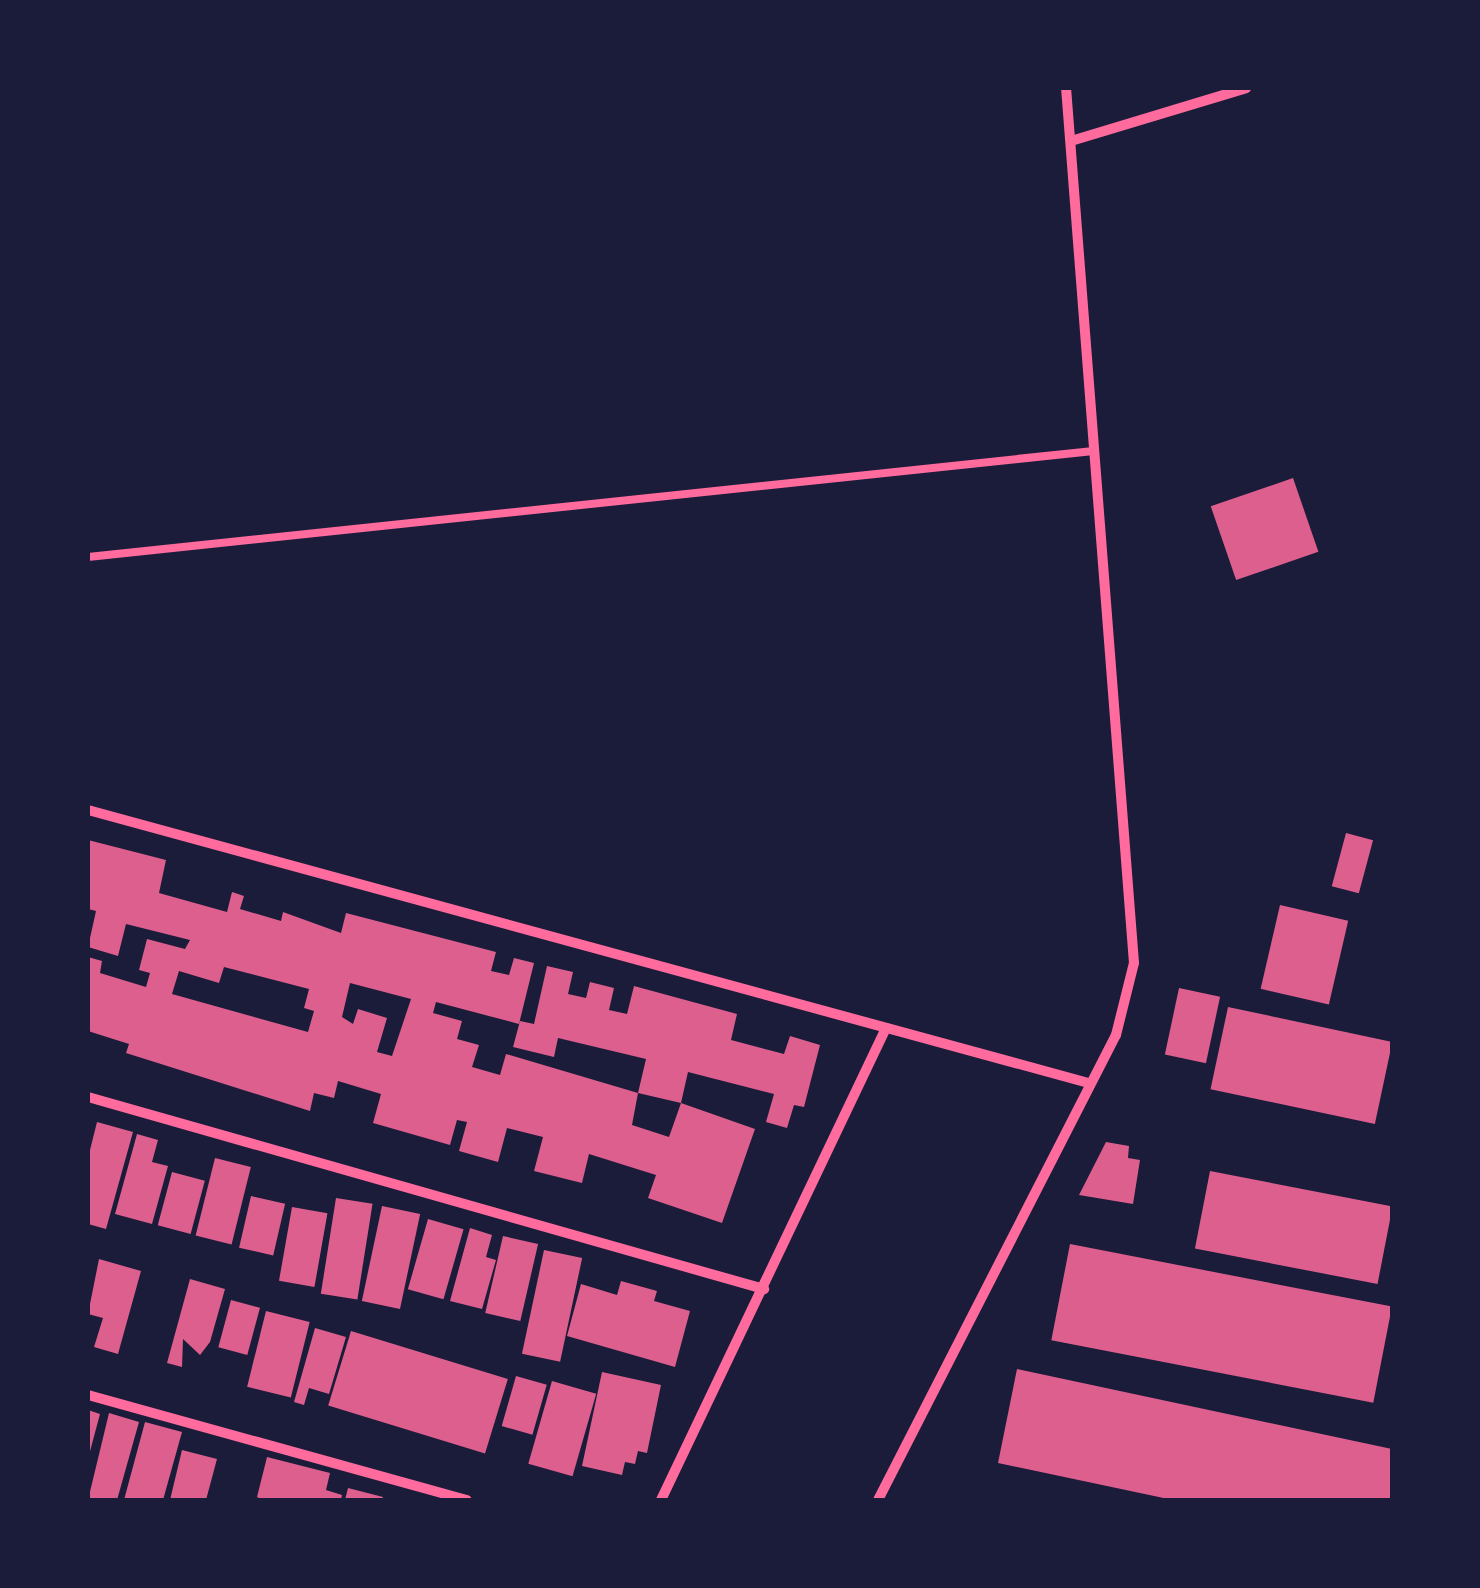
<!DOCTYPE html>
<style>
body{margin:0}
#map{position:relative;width:1480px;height:1588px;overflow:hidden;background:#1b1b3a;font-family:Poppins,sans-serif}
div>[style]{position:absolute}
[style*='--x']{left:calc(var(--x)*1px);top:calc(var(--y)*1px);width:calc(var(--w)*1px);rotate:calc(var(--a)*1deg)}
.building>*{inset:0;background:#dd5f8e;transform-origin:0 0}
.service>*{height:8px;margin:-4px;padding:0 4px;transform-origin:4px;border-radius:4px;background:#ff6b9d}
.minor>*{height:10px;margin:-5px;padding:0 5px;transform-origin:5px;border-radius:5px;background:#ff6b9d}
span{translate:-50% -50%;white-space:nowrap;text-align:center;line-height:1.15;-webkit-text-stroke:8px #1b1b3a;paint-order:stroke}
.frame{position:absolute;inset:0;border:90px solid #1b1b3a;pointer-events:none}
</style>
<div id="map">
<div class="building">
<div style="left:1293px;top:478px;width:78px;height:87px;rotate:71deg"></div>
<div style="left:1346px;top:833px;width:28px;height:55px;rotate:15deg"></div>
<div style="clip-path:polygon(evenodd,88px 840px,166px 860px,159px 893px,227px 912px,232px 892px,244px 896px,240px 909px,281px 921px,283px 912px,341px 933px,346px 913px,496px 952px,491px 971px,509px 975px,514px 958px,534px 963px,519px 1024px,436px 1002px,433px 1013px,462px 1021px,457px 1039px,479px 1045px,472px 1067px,500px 1075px,506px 1054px,638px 1093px,646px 1059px,558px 1038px,554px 1057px,513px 1047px,520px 1021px,534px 1024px,547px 966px,573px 972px,568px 994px,586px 998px,590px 982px,614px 988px,609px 1010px,627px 1014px,634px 986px,737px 1014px,731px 1040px,784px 1054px,790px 1036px,820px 1045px,804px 1107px,794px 1105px,787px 1128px,766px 1122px,774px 1094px,688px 1072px,681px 1103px,755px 1129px,722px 1223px,648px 1198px,656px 1175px,589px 1154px,582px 1183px,534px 1171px,543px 1137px,507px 1128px,498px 1162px,459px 1151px,467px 1122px,457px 1120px,450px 1145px,373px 1123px,381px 1094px,338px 1081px,334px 1098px,314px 1093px,310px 1111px,126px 1053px,129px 1044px,88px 1031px,88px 957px,102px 961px,100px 973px,146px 987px,150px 973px,139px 970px,147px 939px,185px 949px,190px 940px,126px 924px,118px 956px,88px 947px,96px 911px,88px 909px,88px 840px,224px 967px,309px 989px,304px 1008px,314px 1011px,308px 1032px,172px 994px,179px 971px,219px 983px,224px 967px,88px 840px,350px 983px,411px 999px,392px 1056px,377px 1052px,387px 1018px,358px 1009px,353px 1024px,342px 1017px,350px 983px,88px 840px,638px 1093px,681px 1103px,669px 1137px,632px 1125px,638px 1093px)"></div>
<div style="left:1280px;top:905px;width:70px;height:86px;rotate:13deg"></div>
<div style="left:1179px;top:988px;width:42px;height:68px;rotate:12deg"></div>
<div style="left:1228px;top:1007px;width:168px;height:84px;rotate:12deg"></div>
<div style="clip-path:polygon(97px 1122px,133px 1132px,106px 1229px,88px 1224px,88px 1158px)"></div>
<div style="clip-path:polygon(137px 1134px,158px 1140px,152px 1162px,168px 1166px,152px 1224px,115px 1214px)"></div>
<div style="clip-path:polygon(1106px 1142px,1129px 1146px,1128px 1158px,1140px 1160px,1133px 1204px,1079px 1195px)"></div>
<div style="left:215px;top:1158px;width:37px;height:80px;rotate:14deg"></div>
<div style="left:1210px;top:1171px;width:186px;height:79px;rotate:11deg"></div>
<div style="left:172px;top:1172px;width:34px;height:55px;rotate:15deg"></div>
<div style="left:251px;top:1196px;width:35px;height:53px;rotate:13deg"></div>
<div style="left:336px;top:1198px;width:37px;height:97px;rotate:9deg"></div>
<div style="left:382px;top:1206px;width:39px;height:97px;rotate:12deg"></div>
<div style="left:292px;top:1207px;width:36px;height:75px;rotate:10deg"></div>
<div style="left:428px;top:1219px;width:37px;height:73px;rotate:16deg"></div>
<div style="clip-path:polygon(470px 1228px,492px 1235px,486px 1257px,496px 1260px,482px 1309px,450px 1301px)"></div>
<div style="left:503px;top:1236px;width:36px;height:79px;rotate:13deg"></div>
<div style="left:1070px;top:1244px;width:328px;height:98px;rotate:11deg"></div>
<div style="left:544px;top:1250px;width:39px;height:106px;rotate:12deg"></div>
<div style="clip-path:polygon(99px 1259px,141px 1271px,118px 1354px,94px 1347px,103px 1318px,88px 1314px)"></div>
<div style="clip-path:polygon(190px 1279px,225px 1289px,210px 1342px,200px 1355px,183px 1339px,182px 1367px,167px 1363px)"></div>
<div style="clip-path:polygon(621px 1281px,657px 1291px,654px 1301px,690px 1311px,675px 1367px,567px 1336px,581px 1284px,617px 1295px)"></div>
<div style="left:231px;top:1300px;width:30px;height:49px;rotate:15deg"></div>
<div style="left:266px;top:1311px;width:45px;height:78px;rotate:14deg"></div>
<div style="clip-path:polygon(315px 1328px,346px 1337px,329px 1394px,309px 1388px,304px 1405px,294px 1402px)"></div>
<div style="left:351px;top:1331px;width:164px;height:78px;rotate:17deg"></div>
<div style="clip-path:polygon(1017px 1369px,1392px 1449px,1392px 1500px,1173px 1500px,998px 1463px)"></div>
<div style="clip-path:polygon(602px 1372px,661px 1385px,647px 1453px,638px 1451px,635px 1464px,625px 1462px,622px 1475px,582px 1466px)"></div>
<div style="left:516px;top:1376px;width:32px;height:52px;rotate:16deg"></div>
<div style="left:552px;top:1381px;width:46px;height:86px;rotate:16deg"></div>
<div style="clip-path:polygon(88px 1410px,100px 1414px,89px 1455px,88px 1455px)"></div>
<div style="clip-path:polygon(109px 1413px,139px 1422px,117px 1500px,88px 1500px)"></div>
<div style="clip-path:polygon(145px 1422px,182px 1432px,163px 1500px,124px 1500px)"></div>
<div style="clip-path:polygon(182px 1450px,217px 1459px,206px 1500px,170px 1500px)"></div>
<div style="clip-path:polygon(267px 1457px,330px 1473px,326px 1490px,342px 1495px,341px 1500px,263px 1500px,257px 1497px)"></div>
<div style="clip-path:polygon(348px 1488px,383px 1497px,382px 1500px,345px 1500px)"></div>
</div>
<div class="service">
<div style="--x:88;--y:557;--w:1011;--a:-6.02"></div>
</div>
<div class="minor">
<div style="--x:1071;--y:141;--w:183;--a:-16.8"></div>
<div style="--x:88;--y:810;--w:1038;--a:15.26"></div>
<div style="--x:88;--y:1097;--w:703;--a:15.86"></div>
<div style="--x:88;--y:1395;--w:393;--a:15.5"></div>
<div style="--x:661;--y:1500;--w:523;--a:-64.51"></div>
<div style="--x:878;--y:1500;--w:522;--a:-62.9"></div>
<div style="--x:1116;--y:1035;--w:74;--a:-76"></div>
<div style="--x:1134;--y:963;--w:878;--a:-94.44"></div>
</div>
<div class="frame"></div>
</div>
